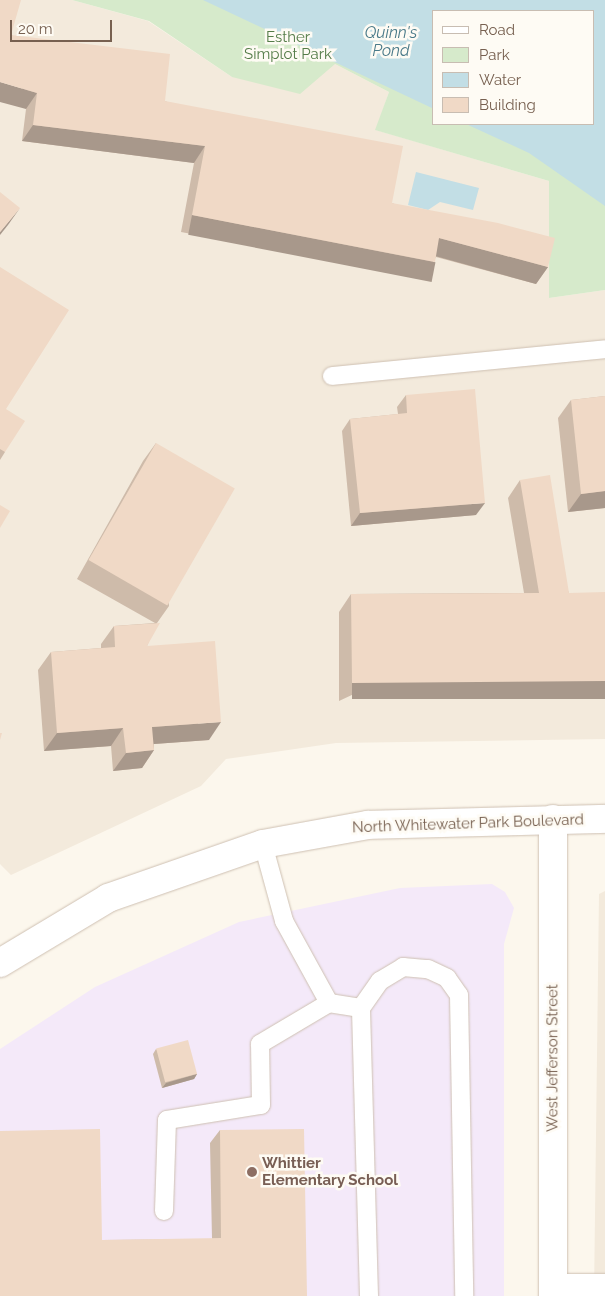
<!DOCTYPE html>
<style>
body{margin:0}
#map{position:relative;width:605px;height:1296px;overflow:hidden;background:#fcf7ed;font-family:Raleway,sans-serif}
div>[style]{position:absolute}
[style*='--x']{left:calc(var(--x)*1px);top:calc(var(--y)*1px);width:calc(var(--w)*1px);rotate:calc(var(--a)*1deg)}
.residential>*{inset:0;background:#f3eadc}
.education>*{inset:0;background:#f4e9f9}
.green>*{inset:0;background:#d6eacb}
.water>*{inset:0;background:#c2dee5}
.roads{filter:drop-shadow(0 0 1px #cec0b2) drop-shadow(0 0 1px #cec0b2)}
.service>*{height:18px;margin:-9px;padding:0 9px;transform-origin:9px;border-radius:9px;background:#fff}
.minor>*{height:28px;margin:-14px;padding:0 14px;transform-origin:14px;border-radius:14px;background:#fff}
.tertiary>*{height:28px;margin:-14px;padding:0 14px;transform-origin:14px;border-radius:14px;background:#fff}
.wall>*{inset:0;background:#cebbaa}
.shaded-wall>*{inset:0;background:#a8988b;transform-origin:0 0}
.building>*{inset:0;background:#f0d9c6;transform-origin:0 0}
.dots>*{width:14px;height:14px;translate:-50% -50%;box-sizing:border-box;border:2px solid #fefbf4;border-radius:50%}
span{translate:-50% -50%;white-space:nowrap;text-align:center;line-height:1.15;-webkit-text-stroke:5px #fefbf4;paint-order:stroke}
.park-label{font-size:15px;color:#547c48}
.street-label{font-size:15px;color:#776050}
.education-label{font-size:15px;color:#785e54;font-weight:700}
.left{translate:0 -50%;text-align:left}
.water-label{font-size:16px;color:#4a7a89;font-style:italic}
.legend{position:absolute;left:432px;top:10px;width:162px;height:115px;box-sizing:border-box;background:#fefbf4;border:1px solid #c8bdb2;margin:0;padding:6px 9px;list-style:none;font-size:15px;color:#776050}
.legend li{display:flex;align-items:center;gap:10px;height:25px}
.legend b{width:25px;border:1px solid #c8bdb2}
.scale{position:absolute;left:10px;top:20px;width:102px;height:22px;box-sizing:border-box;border:2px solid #776050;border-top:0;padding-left:6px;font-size:15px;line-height:18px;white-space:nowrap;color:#776050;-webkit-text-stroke:4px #fefbf4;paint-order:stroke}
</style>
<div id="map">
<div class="residential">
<div style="clip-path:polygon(0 0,72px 0,148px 21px,232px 77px,335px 64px,389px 92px,376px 130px,549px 181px,549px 298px,605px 290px,605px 739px,336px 743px,226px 759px,201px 786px,11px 875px,0 864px)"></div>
<div style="clip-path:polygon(605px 891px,605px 1296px,594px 1296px,599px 894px)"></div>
</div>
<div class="education">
<div style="clip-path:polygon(492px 884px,505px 892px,514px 908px,504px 944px,504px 1296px,0 1296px,0 1049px,95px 987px,239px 922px,400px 888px)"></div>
</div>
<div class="green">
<div style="clip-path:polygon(evenodd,72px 0,605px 0,605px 290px,549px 298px,549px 181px,375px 130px,389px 92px,335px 64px,300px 94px,232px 77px,149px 21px,72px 0,434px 11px,594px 11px,594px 124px,434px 124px,434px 11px)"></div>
</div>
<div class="water">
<div style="clip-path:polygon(203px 0,605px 0,605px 206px,529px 153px,466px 124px,594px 124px,594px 11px,434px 11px,434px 109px)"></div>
<div style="clip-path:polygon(416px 172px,479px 188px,473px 210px,440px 202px,428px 210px,408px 205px)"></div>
</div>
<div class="roads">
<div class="service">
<div style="--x:332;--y:376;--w:274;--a:-5.6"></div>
<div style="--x:263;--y:844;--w:80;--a:74.7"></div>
<div style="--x:284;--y:921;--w:94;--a:61.2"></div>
<div style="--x:329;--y:1003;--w:32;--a:9"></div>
<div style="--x:164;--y:1211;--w:91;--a:-88.1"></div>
<div style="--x:167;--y:1120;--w:95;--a:-9.1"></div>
<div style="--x:261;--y:1105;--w:61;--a:-90.9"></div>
<div style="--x:260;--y:1044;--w:80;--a:-30.7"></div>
<div style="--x:369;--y:1296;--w:288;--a:-91.6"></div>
<div style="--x:361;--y:1008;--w:33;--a:-55"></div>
<div style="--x:380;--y:981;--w:27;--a:-31"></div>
<div style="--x:403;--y:967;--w:25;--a:5"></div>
<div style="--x:428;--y:969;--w:21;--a:25"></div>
<div style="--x:447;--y:978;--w:21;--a:55"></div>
<div style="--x:459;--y:995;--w:301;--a:89"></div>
</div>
<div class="minor">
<div style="--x:553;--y:1288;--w:52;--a:0"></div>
<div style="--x:553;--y:1296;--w:477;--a:-90"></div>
</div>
<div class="tertiary">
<div style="--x:0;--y:963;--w:126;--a:-31"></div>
<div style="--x:108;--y:898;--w:164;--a:-19.2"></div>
<div style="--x:263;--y:844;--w:107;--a:-10.3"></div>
<div style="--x:368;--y:825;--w:237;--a:-1.5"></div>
</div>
</div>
<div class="wall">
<div style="clip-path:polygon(11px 35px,165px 101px,392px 203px,548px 267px,536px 284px,436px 257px,423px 278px,181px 232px,194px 163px,22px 141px,26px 109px)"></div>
<div style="clip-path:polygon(0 267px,6px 409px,5px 452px,0 460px)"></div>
<div style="clip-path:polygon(406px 395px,476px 515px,351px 526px,342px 431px,350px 419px,398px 414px,397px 407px)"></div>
<div style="clip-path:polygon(605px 396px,605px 508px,568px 512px,558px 418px,571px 400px)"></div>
<div style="clip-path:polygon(156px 443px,169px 606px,157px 623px,147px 646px,209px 740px,154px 744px,154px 750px,142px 768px,113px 771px,111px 746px,44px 751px,38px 670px,51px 652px,101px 648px,101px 644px,114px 626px,155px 623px,77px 579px,143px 461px)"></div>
<div style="clip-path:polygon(520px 480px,569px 593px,339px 701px,339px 612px,351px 594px,524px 593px,508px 498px)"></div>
<div style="clip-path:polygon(156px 1049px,197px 1074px,194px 1079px,162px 1088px,153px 1054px)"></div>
<div style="clip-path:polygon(220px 1130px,307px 1296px,102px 1240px,212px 1239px,210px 1143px)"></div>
</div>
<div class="shaded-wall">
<div style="clip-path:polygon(0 82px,37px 93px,26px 109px,0 102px)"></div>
<div style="clip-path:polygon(33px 125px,205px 146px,194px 163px,22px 141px)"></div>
<div style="clip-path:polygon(20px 208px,8px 225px,0 235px,0 232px)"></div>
<div style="left:192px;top:215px;width:248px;height:20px;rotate:11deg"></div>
<div style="clip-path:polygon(439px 238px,548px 267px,536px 284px,428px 254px)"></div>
<div style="clip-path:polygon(605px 491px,605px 508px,568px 512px,581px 494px)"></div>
<div style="clip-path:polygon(485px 503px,476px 515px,351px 526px,360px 513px)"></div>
<div style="left:605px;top:681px;width:18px;height:253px;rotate:90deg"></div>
<div style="clip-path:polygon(221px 722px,209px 740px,140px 745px,152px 727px)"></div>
<div style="clip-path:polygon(123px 728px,111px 746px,44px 751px,57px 733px)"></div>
<div style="clip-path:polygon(154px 750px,142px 768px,113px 771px,126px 753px)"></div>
<div style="clip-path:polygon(197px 1074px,194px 1079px,162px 1088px,166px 1083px)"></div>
</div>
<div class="building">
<div style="clip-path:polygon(0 0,21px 0,11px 35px,170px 54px,165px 101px,403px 146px,392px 203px,498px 223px,555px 238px,548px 267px,439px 238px,435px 262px,192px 215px,205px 146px,33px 125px,37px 93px,0 82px)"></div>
<div style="clip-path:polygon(0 192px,20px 208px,0 232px)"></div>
<div style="clip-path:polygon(0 267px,69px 310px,6px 409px,25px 421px,5px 452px,0 449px)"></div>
<div style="clip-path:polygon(475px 389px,485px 503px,360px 513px,350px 419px,407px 413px,406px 395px)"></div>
<div style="clip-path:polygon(605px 396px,605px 491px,581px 494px,571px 400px)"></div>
<div style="left:156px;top:443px;width:91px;height:135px;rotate:30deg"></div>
<div style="clip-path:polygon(550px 475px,569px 593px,605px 592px,605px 681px,352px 683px,351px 594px,539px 593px,520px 480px)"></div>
<div style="clip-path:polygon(0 505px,10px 511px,0 528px)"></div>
<div style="clip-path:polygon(160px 623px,147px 646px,215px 641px,221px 722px,152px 727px,154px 750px,126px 753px,123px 728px,57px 733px,51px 652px,115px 647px,114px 626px)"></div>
<div style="clip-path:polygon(0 733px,2px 733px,0 740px)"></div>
<div style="left:188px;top:1040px;width:35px;height:33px;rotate:75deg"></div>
<div style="clip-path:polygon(100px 1129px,102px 1240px,221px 1238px,220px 1130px,304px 1129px,307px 1296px,0 1296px,0 1131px)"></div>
</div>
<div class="dots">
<div style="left:252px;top:1172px;background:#8d6e63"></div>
</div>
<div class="park-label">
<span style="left:288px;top:46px">Esther<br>Simplot Park</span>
</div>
<div class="street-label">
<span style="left:468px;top:824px;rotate:-2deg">North Whitewater Park Boulevard</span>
<span style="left:553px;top:1058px;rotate:-90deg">West Jefferson Street</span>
</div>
<div class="education-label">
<span class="left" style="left:262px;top:1172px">Whittier<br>Elementary School</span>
</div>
<div class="water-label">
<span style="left:391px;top:42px">Quinn's<br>Pond</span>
</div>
<ul class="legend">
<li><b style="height:6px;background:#fff"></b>Road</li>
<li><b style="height:14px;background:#d6eacb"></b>Park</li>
<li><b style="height:14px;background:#c2dee5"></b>Water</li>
<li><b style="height:14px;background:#f0d9c6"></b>Building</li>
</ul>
<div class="scale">20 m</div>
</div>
